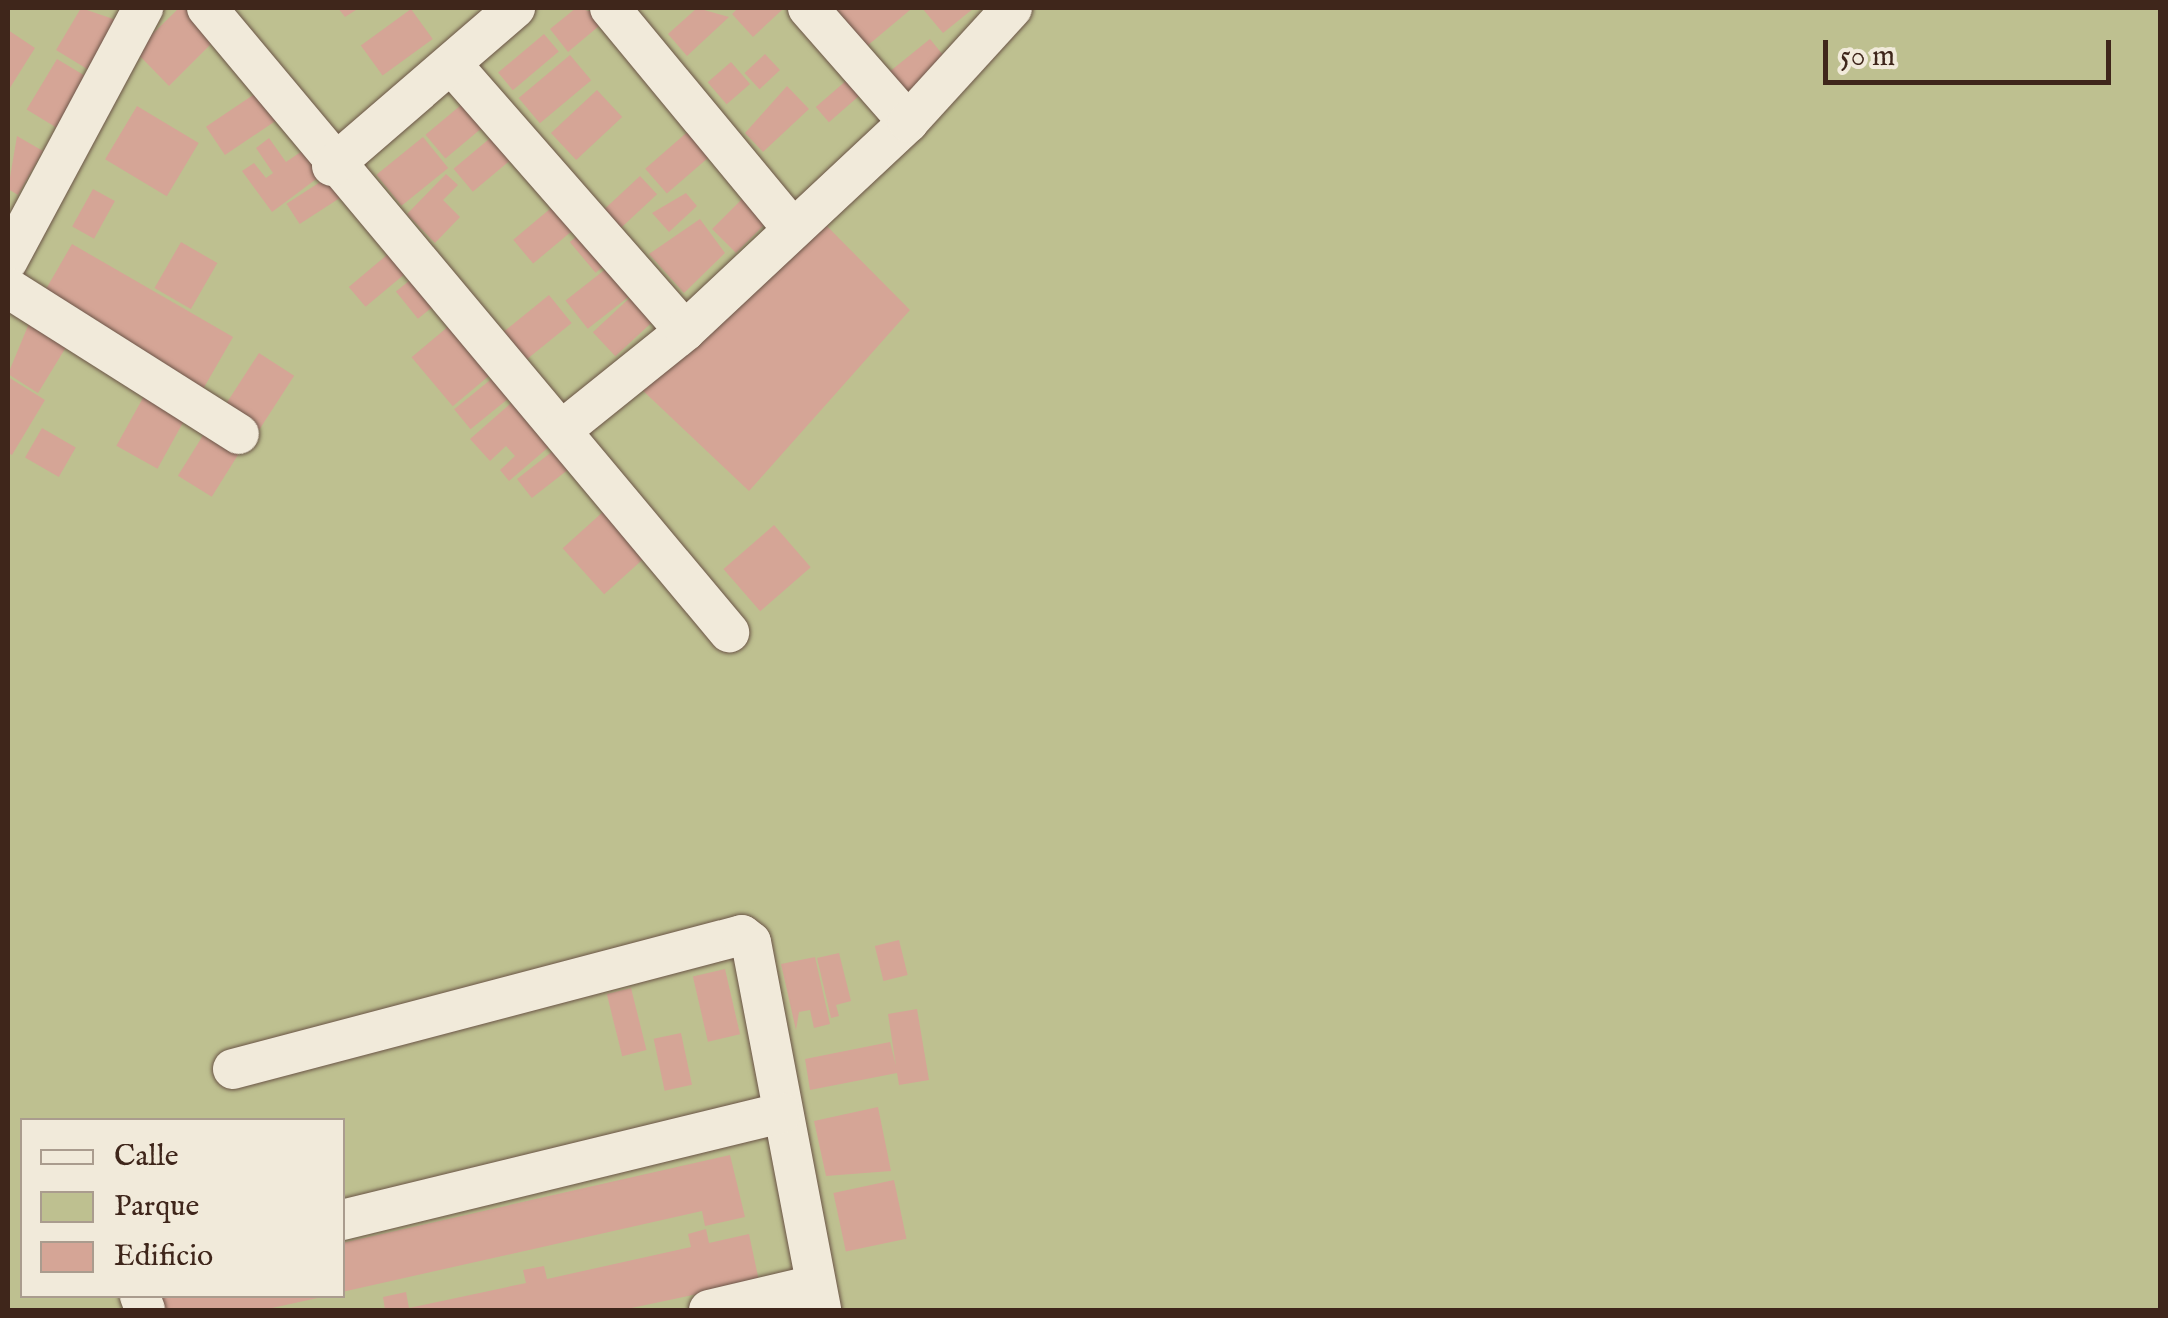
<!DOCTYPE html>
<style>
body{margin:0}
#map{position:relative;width:2168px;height:1318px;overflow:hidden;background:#e9dfc6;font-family:"IM FELL English",serif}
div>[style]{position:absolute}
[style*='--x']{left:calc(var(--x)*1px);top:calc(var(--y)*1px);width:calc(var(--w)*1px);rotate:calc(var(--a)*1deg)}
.green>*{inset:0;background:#bec090}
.building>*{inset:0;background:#d5a596;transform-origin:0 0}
.roads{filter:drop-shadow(0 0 2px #6a5446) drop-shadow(0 0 2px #6a5446)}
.minor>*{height:40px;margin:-20px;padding:0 20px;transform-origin:20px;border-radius:20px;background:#f1eada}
span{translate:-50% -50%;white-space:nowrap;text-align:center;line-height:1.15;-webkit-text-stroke:8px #f1eada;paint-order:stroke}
.frame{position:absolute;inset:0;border:10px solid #3f261b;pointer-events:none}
.legend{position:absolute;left:20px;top:1118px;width:325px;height:180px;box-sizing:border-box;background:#f1eada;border:2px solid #aa9c8e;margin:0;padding:12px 18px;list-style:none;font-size:30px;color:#3f261b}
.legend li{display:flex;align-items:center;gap:20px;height:50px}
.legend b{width:50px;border:2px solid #aa9c8e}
.scale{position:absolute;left:1823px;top:40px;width:288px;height:45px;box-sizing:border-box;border:5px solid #3f261b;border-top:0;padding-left:12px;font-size:30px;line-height:35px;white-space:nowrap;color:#3f261b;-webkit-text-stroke:8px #f1eada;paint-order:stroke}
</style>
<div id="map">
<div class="green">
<div style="clip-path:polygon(evenodd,8px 8px,2160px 8px,2160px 1310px,8px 1310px,8px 8px,22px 1120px,342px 1120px,342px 1296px,22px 1296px,22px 1120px)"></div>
</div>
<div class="building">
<div style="clip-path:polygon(81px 8px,122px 22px,92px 72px,56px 50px)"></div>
<div style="clip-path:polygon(179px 8px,196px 8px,221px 34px,169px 86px,135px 51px)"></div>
<div style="clip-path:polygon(338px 8px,359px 8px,345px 17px)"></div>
<div style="clip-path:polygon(576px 8px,611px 16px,568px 52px,550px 29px)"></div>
<div style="clip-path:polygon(697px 8px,729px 17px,687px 56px,668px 34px)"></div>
<div style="clip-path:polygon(738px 8px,784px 8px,753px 37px,732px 14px)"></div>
<div style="clip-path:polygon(835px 8px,908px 8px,910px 10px,867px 46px)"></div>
<div style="clip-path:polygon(922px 8px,974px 8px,943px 33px)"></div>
<div style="left:411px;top:9px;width:37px;height:62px;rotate:54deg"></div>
<div style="clip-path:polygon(8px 30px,35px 48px,8px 91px)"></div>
<div style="left:544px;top:34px;width:23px;height:60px;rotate:50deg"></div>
<div style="left:930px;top:39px;width:32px;height:57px;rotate:51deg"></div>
<div style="left:765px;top:54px;width:22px;height:28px;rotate:47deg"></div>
<div style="left:570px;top:55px;width:33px;height:67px;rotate:50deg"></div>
<div style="left:57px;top:59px;width:37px;height:59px;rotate:31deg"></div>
<div style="left:731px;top:62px;width:29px;height:31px;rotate:49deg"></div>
<div style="left:855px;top:73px;width:20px;height:52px;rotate:49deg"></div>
<div style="clip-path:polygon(787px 86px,809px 109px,763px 152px,745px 133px)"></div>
<div style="left:597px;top:90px;width:37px;height:63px;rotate:47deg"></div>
<div style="left:259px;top:91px;width:34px;height:64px;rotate:56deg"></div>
<div style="left:473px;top:95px;width:31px;height:62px;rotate:50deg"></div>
<div style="left:137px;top:106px;width:72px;height:62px;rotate:31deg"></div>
<div style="left:692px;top:128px;width:33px;height:62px;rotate:49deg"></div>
<div style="left:501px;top:129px;width:30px;height:62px;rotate:50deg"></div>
<div style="clip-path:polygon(17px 136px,43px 151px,18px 195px,8px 189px)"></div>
<div style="left:423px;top:137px;width:40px;height:60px;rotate:51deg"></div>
<div style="clip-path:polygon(269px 138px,286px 162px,305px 149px,323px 174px,272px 212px,242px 171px,254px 163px,266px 178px,273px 173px,256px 148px)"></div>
<div style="clip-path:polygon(446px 174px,458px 185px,443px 200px,460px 217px,435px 243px,407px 214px)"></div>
<div style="left:331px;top:175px;width:24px;height:53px;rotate:57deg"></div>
<div style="left:640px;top:176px;width:25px;height:54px;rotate:47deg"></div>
<div style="left:753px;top:188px;width:34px;height:58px;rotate:45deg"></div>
<div style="left:93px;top:189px;width:25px;height:43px;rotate:29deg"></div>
<div style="clip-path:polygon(686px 193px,697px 206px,669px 232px,652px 213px)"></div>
<div style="left:563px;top:198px;width:31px;height:65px;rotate:50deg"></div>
<div style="clip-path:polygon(818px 217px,910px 310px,749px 491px,638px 386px)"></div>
<div style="clip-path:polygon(700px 219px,725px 253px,684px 293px,649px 254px)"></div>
<div style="left:589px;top:226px;width:40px;height:25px;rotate:50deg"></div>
<div style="left:181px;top:242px;width:42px;height:53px;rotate:30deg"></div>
<div style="left:72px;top:244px;width:186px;height:64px;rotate:30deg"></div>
<div style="left:394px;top:249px;width:26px;height:59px;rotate:50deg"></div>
<div style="left:616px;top:261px;width:36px;height:64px;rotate:52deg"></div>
<div style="left:420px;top:272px;width:35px;height:31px;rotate:51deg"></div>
<div style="left:636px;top:292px;width:33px;height:59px;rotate:47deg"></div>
<div style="left:549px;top:295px;width:36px;height:58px;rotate:51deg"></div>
<div style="left:456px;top:320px;width:64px;height:58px;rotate:50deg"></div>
<div style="clip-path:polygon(30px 321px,68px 344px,38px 393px,8px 374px)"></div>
<div style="left:259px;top:353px;width:42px;height:64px;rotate:33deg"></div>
<div style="left:500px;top:372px;width:26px;height:59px;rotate:51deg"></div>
<div style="clip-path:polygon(8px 377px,45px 400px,12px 455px,8px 453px)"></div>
<div style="left:144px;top:396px;width:47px;height:57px;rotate:29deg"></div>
<div style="clip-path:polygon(519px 396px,551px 445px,509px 481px,500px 470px,515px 456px,506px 446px,490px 461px,470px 439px)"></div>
<div style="left:42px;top:428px;width:39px;height:34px;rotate:30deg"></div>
<div style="left:207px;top:429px;width:40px;height:55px;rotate:32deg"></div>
<div style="left:558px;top:447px;width:24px;height:52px;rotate:52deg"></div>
<div style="left:605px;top:510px;width:62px;height:57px;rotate:48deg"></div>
<div style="left:774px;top:525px;width:56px;height:67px;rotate:49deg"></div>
<div style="left:899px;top:940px;width:36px;height:25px;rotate:76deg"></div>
<div style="clip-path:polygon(839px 953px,851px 1001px,836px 1005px,839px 1016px,831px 1018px,817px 958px)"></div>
<div style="clip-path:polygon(815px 957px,830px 1024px,814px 1028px,810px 1010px,799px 1012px,796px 1030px,781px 964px)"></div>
<div style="left:725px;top:969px;width:67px;height:33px;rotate:77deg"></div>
<div style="left:631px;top:988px;width:64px;height:25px;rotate:76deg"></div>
<div style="clip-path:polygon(917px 1009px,929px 1080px,899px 1085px,897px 1073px,810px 1090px,805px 1059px,890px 1042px,896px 1066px,888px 1014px)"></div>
<div style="left:681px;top:1033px;width:53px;height:28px;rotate:78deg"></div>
<div style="clip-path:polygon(878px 1107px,891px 1171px,826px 1176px,814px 1121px)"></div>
<div style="clip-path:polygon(730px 1155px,745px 1217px,705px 1226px,702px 1211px,342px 1292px,342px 1243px)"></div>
<div style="left:894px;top:1180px;width:60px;height:62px;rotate:78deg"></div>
<div style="clip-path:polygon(706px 1229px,709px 1243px,749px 1234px,759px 1281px,622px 1310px,385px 1310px,383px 1297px,406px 1292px,409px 1308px,526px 1283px,523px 1270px,544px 1266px,547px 1279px,691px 1247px,688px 1234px)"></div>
<div style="clip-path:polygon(161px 1296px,322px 1296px,322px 1297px,263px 1310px,164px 1310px)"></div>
</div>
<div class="roads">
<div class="minor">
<div style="--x:207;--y:8;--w:814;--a:50.09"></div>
<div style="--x:610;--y:8;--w:284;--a:50.4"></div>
<div style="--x:808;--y:8;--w:152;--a:48.7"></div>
<div style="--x:453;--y:66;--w:352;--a:48.8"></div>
<div style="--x:332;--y:166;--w:242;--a:-40.8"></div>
<div style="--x:8;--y:260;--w:286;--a:-61.8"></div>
<div style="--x:8;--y:288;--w:273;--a:32.3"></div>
<div style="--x:562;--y:430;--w:158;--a:-38.8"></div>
<div style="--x:685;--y:331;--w:306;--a:-43.1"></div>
<div style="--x:908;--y:122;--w:154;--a:-47.6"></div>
<div style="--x:233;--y:1069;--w:526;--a:-14.75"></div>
<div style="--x:742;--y:935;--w:11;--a:38"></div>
<div style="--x:751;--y:942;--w:375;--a:79.2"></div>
<div style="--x:342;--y:1220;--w:452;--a:-13.7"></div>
<div style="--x:140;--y:1296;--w:15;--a:70"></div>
<div style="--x:709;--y:1310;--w:109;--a:-13.3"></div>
</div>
</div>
<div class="frame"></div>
<ul class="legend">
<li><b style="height:12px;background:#f1eada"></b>Calle</li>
<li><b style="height:28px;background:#bec090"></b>Parque</li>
<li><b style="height:28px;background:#d5a596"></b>Edificio</li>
</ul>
<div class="scale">50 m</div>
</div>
